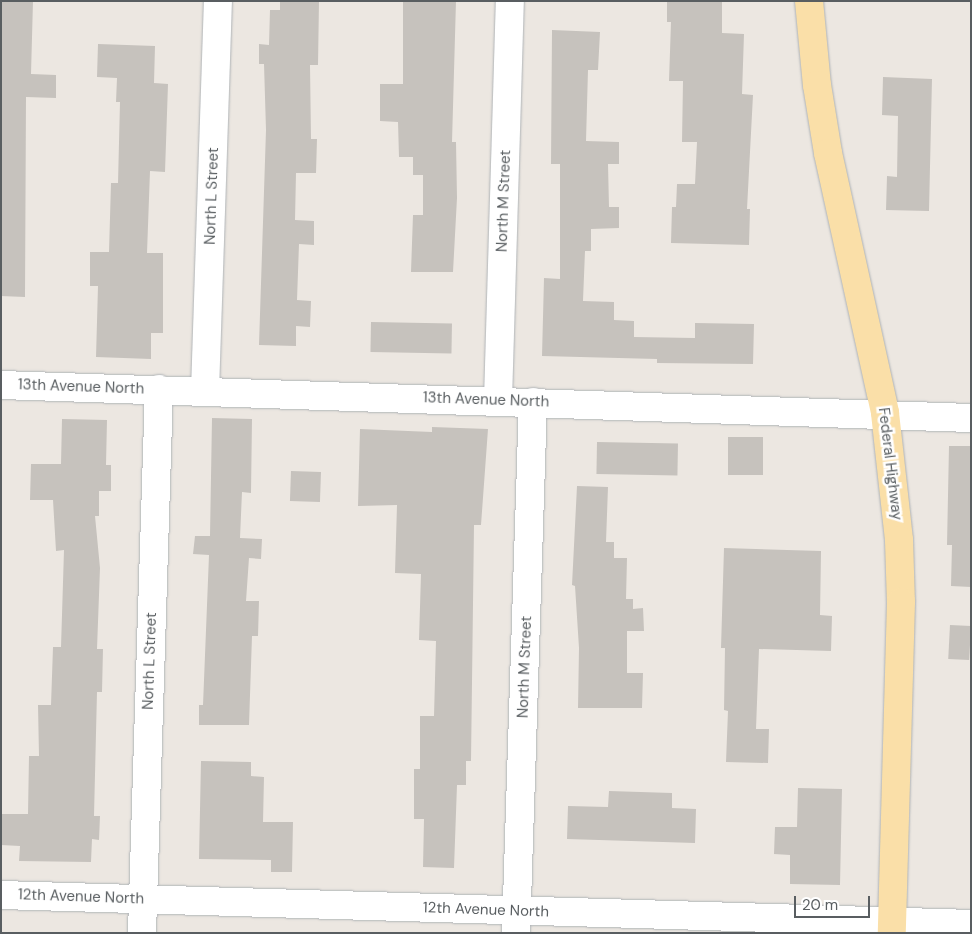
<!DOCTYPE html>
<style>
body{margin:0}
#map{position:relative;width:972px;height:934px;overflow:hidden;background:#ece7e1;font-family:"DM Sans",sans-serif}
div>[style]{position:absolute}
[style*='--x']{left:calc(var(--x)*1px);top:calc(var(--y)*1px);width:calc(var(--w)*1px);rotate:calc(var(--a)*1deg)}
.building>*{inset:0;background:#c6c2bd;transform-origin:0 0}
.roads{filter:drop-shadow(0 0 1px #afb3b6) drop-shadow(0 0 1px #afb3b6)}
.minor>*{height:28px;margin:-14px;padding:0 14px;transform-origin:14px;border-radius:14px;background:#fff}
.major>*{height:28px;margin:-14px;padding:0 14px;transform-origin:14px;border-radius:14px;background:#fadfa8}
span{translate:-50% -50%;white-space:nowrap;text-align:center;line-height:1.15;-webkit-text-stroke:5px #fff;paint-order:stroke}
.street-label{font-size:15px;color:#595e61}
.frame{position:absolute;inset:0;border:2px solid #595e61;pointer-events:none}
.scale{position:absolute;left:794px;top:896px;width:76px;height:22px;box-sizing:border-box;border:2px solid #595e61;border-top:0;padding-left:6px;font-size:15px;line-height:18px;white-space:nowrap;color:#595e61;-webkit-text-stroke:4px #fff;paint-order:stroke}
</style>
<div id="map">
<div class="building">
<div style="clip-path:polygon(1px 1px,33px 1px,31px 74px,56px 75px,56px 98px,26px 97px,25px 297px,1px 296px)"></div>
<div style="clip-path:polygon(280px 1px,319px 1px,318px 65px,310px 65px,311px 139px,317px 139px,316px 173px,296px 173px,295px 220px,314px 221px,314px 245px,299px 244px,297px 300px,311px 301px,310px 327px,296px 326px,296px 346px,259px 345px,266px 130px,264px 64px,259px 64px,259px 44px,269px 45px,270px 10px,280px 10px)"></div>
<div style="clip-path:polygon(403px 1px,456px 1px,452px 142px,456px 142px,457px 198px,453px 272px,411px 272px,413px 215px,423px 215px,423px 175px,413px 175px,413px 157px,399px 157px,398px 122px,380px 121px,380px 84px,403px 84px)"></div>
<div style="clip-path:polygon(667px 1px,722px 1px,722px 33px,744px 34px,742px 94px,753px 95px,747px 209px,750px 209px,749px 245px,671px 243px,672px 207px,676px 207px,677px 184px,695px 184px,697px 142px,682px 142px,683px 81px,669px 81px,671px 22px,667px 22px)"></div>
<div style="clip-path:polygon(552px 30px,600px 32px,598px 70px,588px 70px,586px 141px,619px 142px,619px 164px,608px 164px,609px 207px,619px 207px,619px 228px,591px 229px,591px 251px,585px 251px,583px 301px,614px 302px,614px 320px,634px 321px,634px 337px,695px 338px,695px 323px,754px 324px,753px 364px,657px 363px,657px 359px,542px 356px,544px 278px,560px 279px,560px 164px,551px 164px)"></div>
<div style="clip-path:polygon(98px 44px,155px 46px,154px 83px,168px 84px,165px 172px,150px 171px,147px 253px,163px 253px,163px 333px,151px 333px,151px 359px,96px 357px,98px 286px,90px 286px,90px 252px,109px 252px,111px 183px,118px 183px,120px 102px,116px 102px,117px 78px,97px 77px)"></div>
<div style="clip-path:polygon(883px 77px,932px 79px,929px 211px,886px 210px,887px 176px,897px 177px,898px 116px,882px 115px)"></div>
<div style="left:371px;top:322px;width:81px;height:30px;rotate:1deg"></div>
<div style="clip-path:polygon(212px 418px,252px 419px,251px 493px,242px 492px,240px 538px,262px 539px,261px 559px,249px 558px,246px 601px,259px 601px,258px 636px,252px 636px,249px 725px,199px 725px,199px 705px,203px 705px,209px 555px,193px 554px,195px 536px,210px 536px)"></div>
<div style="clip-path:polygon(62px 419px,107px 420px,106px 465px,111px 465px,111px 491px,99px 491px,99px 516px,95px 516px,100px 568px,97px 649px,103px 649px,102px 692px,97px 692px,94px 816px,100px 816px,99px 840px,92px 839px,91px 862px,19px 861px,20px 846px,1px 845px,1px 814px,28px 814px,29px 756px,39px 756px,38px 705px,51px 705px,53px 647px,61px 647px,64px 550px,56px 551px,53px 500px,30px 500px,31px 464px,61px 464px)"></div>
<div style="clip-path:polygon(432px 427px,488px 429px,481px 525px,474px 525px,471px 761px,466px 761px,466px 785px,457px 785px,454px 868px,423px 867px,424px 819px,414px 819px,414px 769px,420px 769px,420px 716px,434px 716px,436px 641px,419px 640px,421px 574px,395px 573px,397px 505px,358px 506px,360px 429px,432px 432px)"></div>
<div style="left:728px;top:437px;width:35px;height:38px"></div>
<div style="left:597px;top:442px;width:81px;height:32px;rotate:1deg"></div>
<div style="clip-path:polygon(949px 446px,971px 446px,971px 587px,951px 586px,952px 545px,947px 545px)"></div>
<div style="left:291px;top:471px;width:30px;height:30px;rotate:2deg"></div>
<div style="clip-path:polygon(577px 486px,608px 487px,606px 542px,614px 542px,614px 558px,627px 558px,626px 599px,633px 599px,633px 609px,643px 608px,644px 631px,627px 631px,627px 673px,643px 673px,642px 708px,578px 708px,579px 648px,575px 586px,572px 585px)"></div>
<div style="clip-path:polygon(724px 548px,821px 551px,820px 615px,832px 616px,831px 651px,759px 649px,756px 729px,769px 729px,768px 763px,726px 762px,728px 711px,724px 710px,725px 648px,721px 648px)"></div>
<div style="left:950px;top:625px;width:21px;height:34px;rotate:3deg"></div>
<div style="clip-path:polygon(201px 761px,251px 762px,251px 776px,264px 777px,263px 822px,293px 822px,292px 872px,271px 872px,271px 860px,199px 859px)"></div>
<div style="clip-path:polygon(798px 788px,842px 789px,840px 885px,790px 884px,790px 855px,774px 854px,775px 827px,797px 827px)"></div>
<div style="clip-path:polygon(609px 791px,672px 793px,672px 808px,696px 809px,695px 843px,567px 839px,568px 806px,608px 807px)"></div>
</div>
<div class="roads">
<div class="minor">
<div style="--x:1;--y:385;--w:971;--a:1.95"></div>
<div style="--x:205;--y:391;--w:390;--a:-88.1"></div>
<div style="--x:498;--y:400;--w:399;--a:-88.3"></div>
<div style="--x:1;--y:895;--w:970;--a:1.71"></div>
<div style="--x:142;--y:933;--w:544;--a:-88.21"></div>
<div style="--x:516;--y:933;--w:531;--a:-88.17"></div>
</div>
<div class="major">
<div style="--x:809;--y:1;--w:84;--a:84.6"></div>
<div style="--x:817;--y:85;--w:69;--a:80.8"></div>
<div style="--x:828;--y:153;--w:266;--a:77.6"></div>
<div style="--x:885;--y:413;--w:128;--a:83.7"></div>
<div style="--x:899;--y:540;--w:62;--a:88.2"></div>
<div style="--x:901;--y:602;--w:331;--a:91.6"></div>
</div>
</div>
<div class="street-label">
<span style="left:212px;top:196px;rotate:-88deg">North L Street</span>
<span style="left:504px;top:201px;rotate:-88deg">North M Street</span>
<span style="left:81px;top:387px;rotate:2deg">13th Avenue North</span>
<span style="left:486px;top:400px;rotate:2deg">13th Avenue North</span>
<span style="left:890px;top:464px;rotate:83deg">Federal Highway</span>
<span style="left:150px;top:661px;rotate:-88deg">North L Street</span>
<span style="left:525px;top:667px;rotate:-88deg">North M Street</span>
<span style="left:81px;top:897px;rotate:2deg">12th Avenue North</span>
<span style="left:486px;top:910px;rotate:2deg">12th Avenue North</span>
</div>
<div class="frame"></div>
<div class="scale">20 m</div>
</div>
